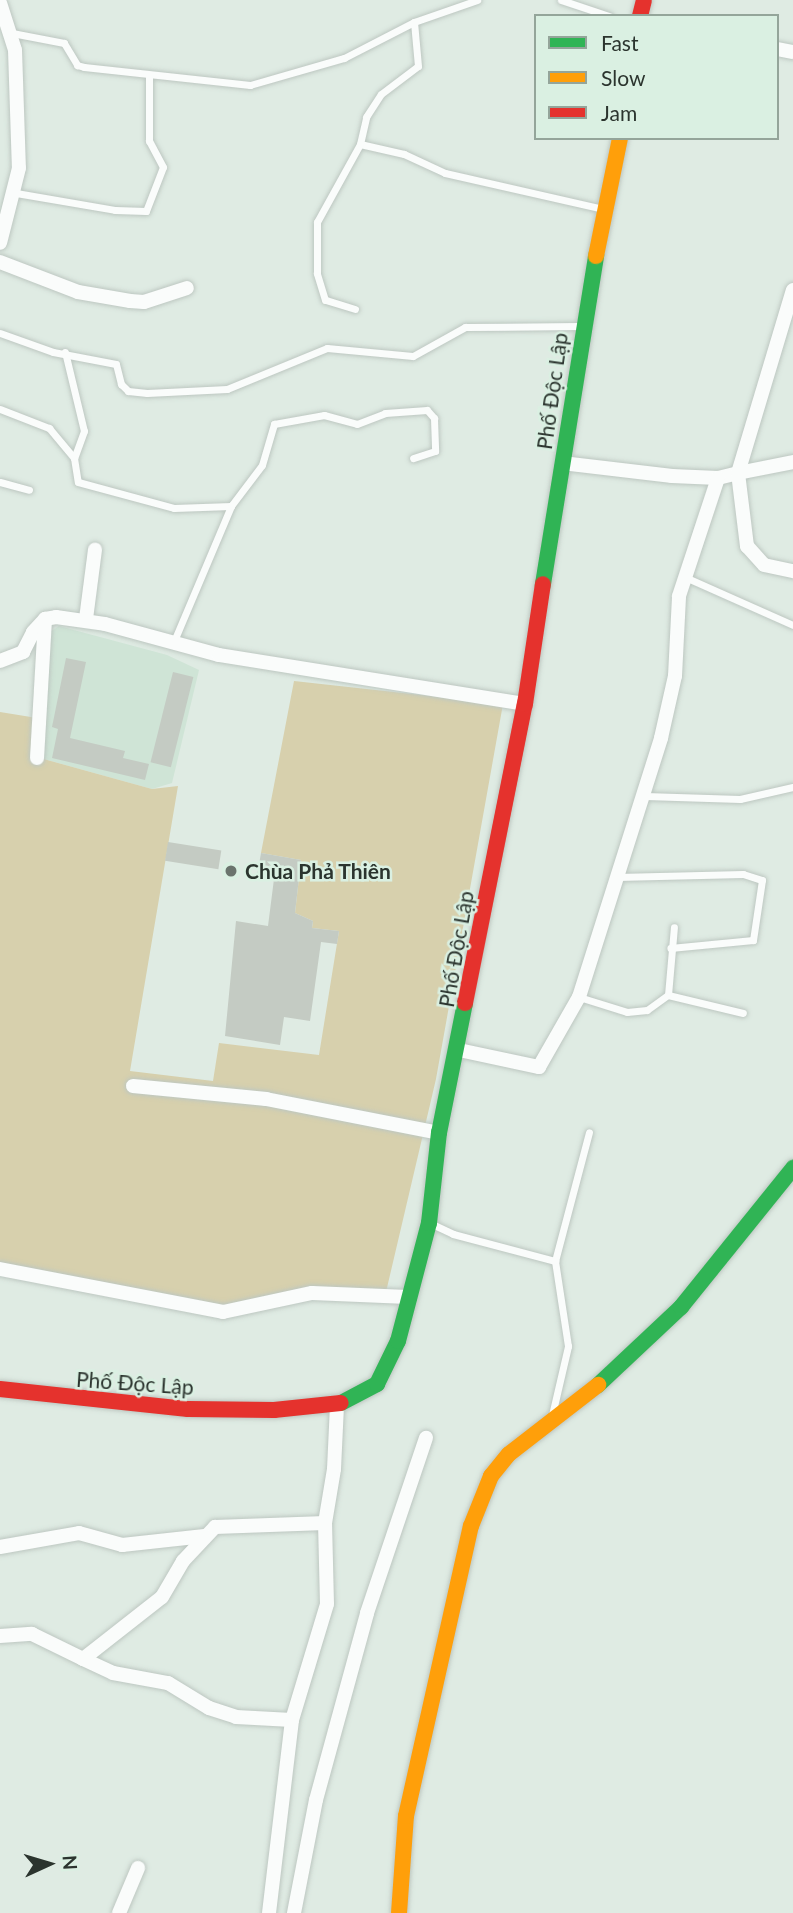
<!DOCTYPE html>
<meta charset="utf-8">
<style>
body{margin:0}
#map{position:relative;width:793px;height:1913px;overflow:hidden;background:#dfebe3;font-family:Lato,sans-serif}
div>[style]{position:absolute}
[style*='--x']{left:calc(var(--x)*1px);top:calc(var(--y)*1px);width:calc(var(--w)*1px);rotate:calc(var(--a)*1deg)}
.built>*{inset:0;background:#cfe4d6}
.green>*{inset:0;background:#d7d0ad}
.building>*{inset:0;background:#c4cbc3;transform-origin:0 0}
.roads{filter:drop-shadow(0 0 2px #bdc7c1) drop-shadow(0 0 2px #bdc7c1)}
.lane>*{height:7px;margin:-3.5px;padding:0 3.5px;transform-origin:3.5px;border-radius:3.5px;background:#fafcfb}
.street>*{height:14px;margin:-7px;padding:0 7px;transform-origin:7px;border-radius:7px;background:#fafcfb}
.fast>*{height:16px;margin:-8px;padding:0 8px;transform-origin:8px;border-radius:8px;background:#30b455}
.slow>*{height:16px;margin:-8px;padding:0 8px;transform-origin:8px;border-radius:8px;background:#ff9f0a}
.jam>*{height:16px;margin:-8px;padding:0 8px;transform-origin:8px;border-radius:8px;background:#e5322d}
.dots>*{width:19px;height:19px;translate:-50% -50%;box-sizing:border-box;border:4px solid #daf0e2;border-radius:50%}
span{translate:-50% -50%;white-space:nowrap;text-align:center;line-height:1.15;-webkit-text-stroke:5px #daf0e2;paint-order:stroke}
.street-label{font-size:21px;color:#2b342e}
.poi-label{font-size:21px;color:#2b342e;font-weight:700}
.left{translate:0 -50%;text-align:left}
.legend{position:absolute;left:534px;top:14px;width:245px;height:126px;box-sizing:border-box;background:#daf0e2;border:2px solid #94a59a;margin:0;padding:9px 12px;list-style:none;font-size:21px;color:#2b342e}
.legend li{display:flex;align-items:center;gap:14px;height:35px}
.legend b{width:35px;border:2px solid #94a59a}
.north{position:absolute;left:14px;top:1829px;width:70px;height:70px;-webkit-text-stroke:5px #daf0e2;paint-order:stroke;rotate:86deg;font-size:19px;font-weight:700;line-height:28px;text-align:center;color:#2b342e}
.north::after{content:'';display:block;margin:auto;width:24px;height:32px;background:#2b342e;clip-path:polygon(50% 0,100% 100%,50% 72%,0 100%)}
</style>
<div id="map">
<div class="built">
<div style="clip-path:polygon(59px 626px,167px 655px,199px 670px,172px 783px,152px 789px,40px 758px,50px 632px)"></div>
</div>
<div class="green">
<div style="clip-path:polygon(294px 681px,503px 704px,436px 1079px,386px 1292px,236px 1306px,198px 1304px,0 1264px,0 712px,37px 718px,40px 758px,152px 789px,178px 786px,130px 1071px,213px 1081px,219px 1043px,319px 1055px,339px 931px,312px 928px,313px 921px,295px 913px,301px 860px,261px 853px)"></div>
</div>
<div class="building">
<div style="clip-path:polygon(66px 658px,86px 662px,70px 738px,125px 751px,123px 758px,149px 764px,145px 780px,52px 758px,58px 729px,52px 727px)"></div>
<div style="left:173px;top:672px;width:21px;height:93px;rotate:14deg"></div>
<div style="left:168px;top:842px;width:54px;height:19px;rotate:9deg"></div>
<div style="clip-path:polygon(261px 853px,301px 860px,295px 913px,313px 921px,312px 928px,339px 931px,337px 944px,321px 942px,310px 1021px,284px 1017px,280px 1045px,225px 1036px,236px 921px,268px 926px,274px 879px,257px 876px)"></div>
</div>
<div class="roads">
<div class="lane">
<div style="--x:561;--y:0;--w:51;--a:18.4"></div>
<div style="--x:12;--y:33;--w:53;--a:10.9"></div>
<div style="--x:64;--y:43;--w:26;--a:59"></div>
<div style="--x:77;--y:65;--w:7;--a:16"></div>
<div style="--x:84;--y:67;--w:167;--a:6.2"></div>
<div style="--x:250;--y:85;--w:98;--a:-16"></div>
<div style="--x:344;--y:58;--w:79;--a:-27.2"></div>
<div style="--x:414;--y:22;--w:67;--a:-19.2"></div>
<div style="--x:360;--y:144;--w:45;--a:12.8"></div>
<div style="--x:404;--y:154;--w:45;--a:24.9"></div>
<div style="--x:445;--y:173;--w:163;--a:12.8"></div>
<div style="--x:16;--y:193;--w:100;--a:9.7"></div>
<div style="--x:115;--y:210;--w:31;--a:2"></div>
<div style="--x:146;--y:211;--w:47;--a:-68.9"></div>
<div style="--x:163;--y:167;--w:30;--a:-118"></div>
<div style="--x:149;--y:141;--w:64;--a:-90"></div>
<div style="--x:355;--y:309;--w:31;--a:-163"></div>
<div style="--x:325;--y:300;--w:28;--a:-107"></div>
<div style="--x:317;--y:273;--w:51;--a:-90"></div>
<div style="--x:317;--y:222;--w:89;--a:-61.1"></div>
<div style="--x:360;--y:144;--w:28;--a:-77"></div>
<div style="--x:366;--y:117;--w:27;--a:-57"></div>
<div style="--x:381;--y:94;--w:46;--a:-37.1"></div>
<div style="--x:418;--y:66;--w:44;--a:-95.2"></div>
<div style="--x:0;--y:333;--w:56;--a:19.7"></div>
<div style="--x:53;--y:352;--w:64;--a:10.8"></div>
<div style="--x:116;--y:364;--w:21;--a:76"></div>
<div style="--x:121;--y:384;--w:10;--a:45"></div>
<div style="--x:128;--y:391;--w:19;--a:6"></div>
<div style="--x:147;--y:393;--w:80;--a:-2.9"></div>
<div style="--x:227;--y:389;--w:108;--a:-22.3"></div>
<div style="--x:327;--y:348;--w:86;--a:5.3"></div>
<div style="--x:413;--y:356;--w:60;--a:-29.1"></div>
<div style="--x:465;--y:327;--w:115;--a:-0.5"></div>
<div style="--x:65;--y:352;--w:81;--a:76.5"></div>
<div style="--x:84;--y:431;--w:29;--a:110"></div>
<div style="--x:74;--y:458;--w:24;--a:81"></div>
<div style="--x:78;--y:482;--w:99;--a:15.2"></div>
<div style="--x:174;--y:508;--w:57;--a:-2"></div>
<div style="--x:0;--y:409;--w:53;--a:21.2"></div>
<div style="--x:49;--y:428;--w:39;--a:50"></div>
<div style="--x:0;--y:482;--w:30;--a:15"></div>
<div style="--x:685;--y:577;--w:118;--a:24"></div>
<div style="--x:174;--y:641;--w:147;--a:-67.1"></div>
<div style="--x:231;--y:506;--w:51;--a:-52.9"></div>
<div style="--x:262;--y:465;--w:43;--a:-73.7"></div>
<div style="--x:274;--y:424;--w:51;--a:-10.2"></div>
<div style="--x:324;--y:415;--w:34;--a:15"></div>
<div style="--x:357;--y:424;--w:30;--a:-21"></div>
<div style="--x:385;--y:413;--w:42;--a:-4.1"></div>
<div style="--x:427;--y:410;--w:11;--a:49"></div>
<div style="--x:434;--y:418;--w:33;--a:88"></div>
<div style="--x:435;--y:451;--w:23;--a:162"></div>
<div style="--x:645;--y:796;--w:95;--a:1.8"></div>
<div style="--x:740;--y:799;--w:54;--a:-12.8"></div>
<div style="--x:617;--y:877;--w:126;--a:-1.4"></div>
<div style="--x:743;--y:874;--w:20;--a:18"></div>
<div style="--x:762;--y:880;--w:61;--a:98.5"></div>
<div style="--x:753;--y:940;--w:83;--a:174.5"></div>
<div style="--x:668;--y:995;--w:68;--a:-85"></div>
<div style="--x:579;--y:997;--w:50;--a:17.4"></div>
<div style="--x:627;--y:1012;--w:20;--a:-6"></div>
<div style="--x:647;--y:1010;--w:26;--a:-36"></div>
<div style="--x:668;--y:995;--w:77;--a:13.5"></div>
<div style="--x:432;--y:1224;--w:23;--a:25"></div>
<div style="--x:453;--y:1234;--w:106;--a:14.8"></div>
<div style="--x:552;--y:1415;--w:71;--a:-76.9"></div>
<div style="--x:568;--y:1346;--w:86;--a:-98.7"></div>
<div style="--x:555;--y:1261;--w:133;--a:-75.2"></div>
</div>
<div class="street">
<div style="--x:0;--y:3;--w:49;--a:72.3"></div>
<div style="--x:15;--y:50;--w:118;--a:88.1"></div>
<div style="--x:19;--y:168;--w:77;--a:104.2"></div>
<div style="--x:777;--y:49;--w:16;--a:11"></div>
<div style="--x:0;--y:262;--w:84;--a:21"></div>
<div style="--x:78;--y:292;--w:53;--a:9.8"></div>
<div style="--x:130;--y:301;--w:14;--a:4"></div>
<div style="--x:144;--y:302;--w:45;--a:-18"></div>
<div style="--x:562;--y:463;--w:111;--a:6.7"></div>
<div style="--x:672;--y:476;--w:46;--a:2.5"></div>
<div style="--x:718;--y:478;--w:21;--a:-14"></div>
<div style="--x:738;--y:473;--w:74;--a:83"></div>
<div style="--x:747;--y:546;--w:25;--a:48"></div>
<div style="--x:764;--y:565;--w:30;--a:12"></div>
<div style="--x:738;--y:473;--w:191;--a:-73.3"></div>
<div style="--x:738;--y:473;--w:56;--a:-11.3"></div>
<div style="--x:86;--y:619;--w:70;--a:-82.6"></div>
<div style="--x:0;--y:661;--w:25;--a:-21"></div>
<div style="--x:23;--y:652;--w:22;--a:-63"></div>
<div style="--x:33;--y:632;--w:18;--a:-47"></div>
<div style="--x:45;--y:619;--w:11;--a:-10"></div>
<div style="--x:56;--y:617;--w:49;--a:8.1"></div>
<div style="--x:105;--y:624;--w:118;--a:15.2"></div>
<div style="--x:219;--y:655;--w:310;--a:9.1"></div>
<div style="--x:37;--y:758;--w:139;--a:-86.7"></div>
<div style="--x:459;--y:1050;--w:82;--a:12"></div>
<div style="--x:539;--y:1067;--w:81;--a:-60.3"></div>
<div style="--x:579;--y:997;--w:272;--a:-72.4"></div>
<div style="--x:661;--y:738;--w:64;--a:-77.3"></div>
<div style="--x:675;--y:676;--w:80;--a:-87.1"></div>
<div style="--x:679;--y:596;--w:124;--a:-71.7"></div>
<div style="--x:133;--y:1086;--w:134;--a:5.6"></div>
<div style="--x:266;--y:1099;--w:176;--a:11.1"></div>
<div style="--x:0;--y:1269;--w:227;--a:10.9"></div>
<div style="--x:223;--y:1312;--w:91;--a:-12.1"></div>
<div style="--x:312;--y:1293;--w:96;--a:2.4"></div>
<div style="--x:0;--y:1547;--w:80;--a:-10"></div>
<div style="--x:79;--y:1533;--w:45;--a:15.6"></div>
<div style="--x:122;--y:1545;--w:83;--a:-6.2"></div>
<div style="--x:0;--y:1636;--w:32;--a:-4"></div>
<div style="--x:32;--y:1634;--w:57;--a:26.1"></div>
<div style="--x:83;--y:1659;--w:100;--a:-38.1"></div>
<div style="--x:162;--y:1597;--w:42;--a:-59.7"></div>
<div style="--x:183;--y:1561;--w:47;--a:-46.7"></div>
<div style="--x:215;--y:1527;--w:110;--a:-2.1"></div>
<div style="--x:83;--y:1659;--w:33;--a:25"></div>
<div style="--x:113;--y:1673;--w:56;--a:10.3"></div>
<div style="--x:168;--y:1683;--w:48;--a:31.4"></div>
<div style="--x:209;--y:1708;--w:28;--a:18"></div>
<div style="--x:236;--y:1717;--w:56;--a:3.1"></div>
<div style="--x:119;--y:1913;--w:49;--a:-67.1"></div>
<div style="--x:269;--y:1913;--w:194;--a:-83.2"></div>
<div style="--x:292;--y:1720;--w:121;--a:-73.2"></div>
<div style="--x:327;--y:1604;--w:81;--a:-91.4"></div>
<div style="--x:325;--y:1523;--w:55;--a:-80.5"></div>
<div style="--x:334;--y:1469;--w:64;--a:-87.3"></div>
<div style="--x:294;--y:1913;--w:115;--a:-79"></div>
<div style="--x:316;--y:1800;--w:194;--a:-74.7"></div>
<div style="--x:367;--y:1613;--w:185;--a:-71.4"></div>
</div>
<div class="fast">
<div style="--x:543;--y:584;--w:332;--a:-80.8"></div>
<div style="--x:598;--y:1385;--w:114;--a:-43.2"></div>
<div style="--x:681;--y:1307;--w:179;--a:-51.1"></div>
<div style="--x:341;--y:1403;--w:41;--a:-27.8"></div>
<div style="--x:377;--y:1384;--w:48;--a:-64"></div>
<div style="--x:398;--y:1341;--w:122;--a:-75.3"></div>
<div style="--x:429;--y:1223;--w:91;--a:-83.7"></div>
<div style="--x:439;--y:1133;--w:133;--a:-78.7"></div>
</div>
<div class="slow">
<div style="--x:596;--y:256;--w:120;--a:-78.5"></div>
<div style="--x:399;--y:1913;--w:97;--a:-85.9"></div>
<div style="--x:406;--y:1816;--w:297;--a:-77.4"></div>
<div style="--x:471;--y:1526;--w:54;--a:-68.2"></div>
<div style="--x:491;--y:1476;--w:28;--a:-51"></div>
<div style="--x:509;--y:1454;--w:113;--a:-37.8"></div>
</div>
<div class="jam">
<div style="--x:640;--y:16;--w:16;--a:-76"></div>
<div style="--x:465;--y:1003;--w:305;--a:-78.7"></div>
<div style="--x:525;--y:704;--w:121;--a:-81.5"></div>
<div style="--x:0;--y:1389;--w:189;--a:6.1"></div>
<div style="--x:188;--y:1409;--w:86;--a:0.7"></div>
<div style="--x:274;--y:1410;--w:67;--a:-6"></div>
</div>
</div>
<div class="dots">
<div style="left:231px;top:871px;background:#6a746d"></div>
</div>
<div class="street-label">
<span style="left:552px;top:391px;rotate:-82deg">Phố Độc Lập</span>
<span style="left:456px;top:949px;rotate:-80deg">Phố Độc Lập</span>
<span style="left:135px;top:1383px;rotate:4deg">Phố Độc Lập</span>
</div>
<div class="poi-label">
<span class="left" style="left:245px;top:871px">Chùa Phả Thiên</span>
</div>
<ul class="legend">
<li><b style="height:9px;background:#30b455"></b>Fast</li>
<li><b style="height:9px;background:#ff9f0a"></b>Slow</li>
<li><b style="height:9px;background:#e5322d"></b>Jam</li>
</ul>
<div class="north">N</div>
</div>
